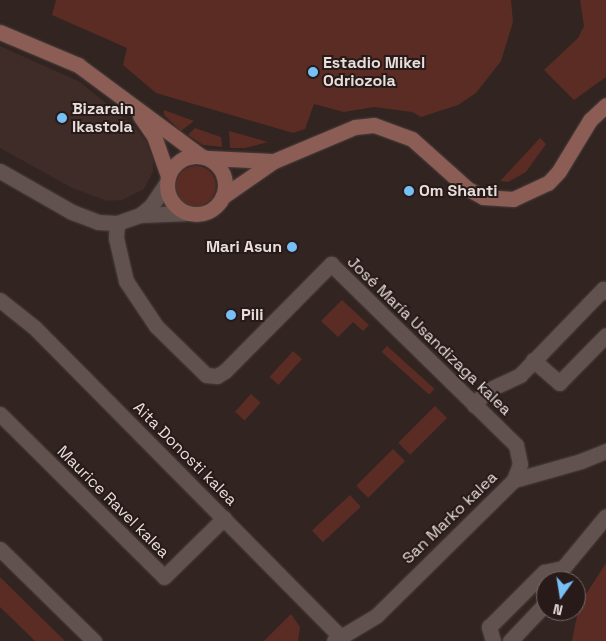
<!DOCTYPE html>
<meta charset="utf-8">
<style>
body{margin:0}
#map{position:relative;width:606px;height:641px;overflow:hidden;background:#312421;font-family:"Space Grotesk",sans-serif}
div>[style]{position:absolute}
[style*='--x']{left:calc(var(--x)*1px);top:calc(var(--y)*1px);width:calc(var(--w)*1px);rotate:calc(var(--a)*1deg)}
.built>*{inset:0;background:#3f2b27}
.green>*{inset:0;background:#5a2c24;transform-origin:0 0}
.round{border-radius:50%}
.roads{filter:drop-shadow(0 0 1px #4a3f3d) drop-shadow(0 0 1px #4a3f3d)}
.street>*{height:15px;margin:-7.5px;padding:0 7.5px;transform-origin:7.5px;border-radius:7.5px;background:#61524f}
.secondary>*{height:15px;margin:-7.5px;padding:0 7.5px;transform-origin:7.5px;border-radius:7.5px;background:#8b5d54}
.secondary>.ring{margin:-7.5px;padding:0;box-sizing:content-box;background:none;border:15px solid #8b5d54;border-radius:50%}
.dots>*{width:14px;height:14px;translate:-50% -50%;box-sizing:border-box;border:2px solid #271a18;border-radius:50%}
span{translate:-50% -50%;white-space:nowrap;text-align:center;line-height:1.15;-webkit-text-stroke:4px #271a18;paint-order:stroke}
.poi-label{font-size:16px;color:#e8dfdd;font-weight:700}
.left{translate:0 -50%;text-align:left}
.right{translate:-100% -50%;text-align:right}
.street-label{font-size:16px;color:#e8dfdd}
.north{position:absolute;left:536px;top:571px;width:50px;height:50px;box-sizing:border-box;background:#271a18;border:1px solid #746967;border-radius:50%;rotate:193deg;font-size:14px;font-weight:700;line-height:20px;text-align:center;color:#e8dfdd}
.north::after{content:'';display:block;margin:auto;width:18px;height:22px;background:#77bff7;clip-path:polygon(50% 0,100% 100%,50% 72%,0 100%)}
</style>
<div id="map">
<div class="built">
<div style="clip-path:polygon(0 46px,80px 82px,135px 127px,146px 141px,153px 160px,153px 172px,144px 189px,122px 200px,107px 201px,72px 188px,0 148px)"></div>
</div>
<div class="green">
<div style="clip-path:polygon(56px 0,511px 0,513px 22px,501px 61px,476px 93px,458px 105px,421px 117px,412px 112px,374px 107px,344px 112px,314px 104px,305px 129px,293px 133px,156px 93px,123px 65px,127px 48px,52px 15px)"></div>
<div style="clip-path:polygon(580px 0,606px 0,606px 77px,574px 100px,544px 70px,578px 38px,584px 26px)"></div>
<div style="clip-path:polygon(164px 110px,194px 121px,181px 131px,164px 115px)"></div>
<div style="clip-path:polygon(195px 128px,221px 137px,222px 147px,203px 145px,188px 135px)"></div>
<div style="clip-path:polygon(229px 131px,268px 142px,245px 148px,230px 148px)"></div>
<div style="clip-path:polygon(540px 138px,546px 144px,526px 172px,508px 182px,500px 181px)"></div>
<div class="round" style="left:176px;top:166px;width:40px;height:40px"></div>
<div style="clip-path:polygon(342px 300px,369px 325px,363px 331px,353px 322px,338px 337px,321px 321px)"></div>
<div style="left:387px;top:346px;width:64px;height:8px;rotate:42deg"></div>
<div style="left:293px;top:351px;width:12px;height:35px;rotate:42deg"></div>
<div style="left:251px;top:394px;width:13px;height:24px;rotate:42deg"></div>
<div style="left:435px;top:406px;width:17px;height:52px;rotate:45deg"></div>
<div style="left:393px;top:449px;width:17px;height:52px;rotate:45deg"></div>
<div style="left:350px;top:495px;width:16px;height:52px;rotate:47deg"></div>
<div style="clip-path:polygon(606px 563px,606px 641px,572px 641px,579px 605px)"></div>
<div style="clip-path:polygon(0 577px,65px 641px,35px 641px,0 607px)"></div>
<div style="clip-path:polygon(291px 614px,300px 627px,298px 641px,264px 641px)"></div>
</div>
<div class="roads">
<div class="street">
<div style="--x:0;--y:171;--w:83;--a:29.7"></div>
<div style="--x:72;--y:212;--w:28;--a:21"></div>
<div style="--x:98;--y:222;--w:19;--a:3"></div>
<div style="--x:117;--y:223;--w:24;--a:-19"></div>
<div style="--x:140;--y:215;--w:14;--a:-39"></div>
<div style="--x:151;--y:206;--w:29;--a:-56"></div>
<div style="--x:140;--y:215;--w:48;--a:-2.4"></div>
<div style="--x:117;--y:223;--w:15;--a:94"></div>
<div style="--x:116;--y:238;--w:44;--a:76.9"></div>
<div style="--x:126;--y:281;--w:54;--a:56.3"></div>
<div style="--x:156;--y:326;--w:70;--a:44.4"></div>
<div style="--x:206;--y:375;--w:11;--a:5"></div>
<div style="--x:217;--y:376;--w:9;--a:-32"></div>
<div style="--x:225;--y:371;--w:151;--a:-45.3"></div>
<div style="--x:331;--y:264;--w:259;--a:44.4"></div>
<div style="--x:516;--y:445;--w:19;--a:78"></div>
<div style="--x:520;--y:464;--w:17;--a:111"></div>
<div style="--x:0;--y:300;--w:43;--a:38.5"></div>
<div style="--x:34;--y:327;--w:436;--a:45.3"></div>
<div style="--x:533;--y:360;--w:35;--a:41"></div>
<div style="--x:559;--y:383;--w:67;--a:-45.6"></div>
<div style="--x:474;--y:405;--w:18;--a:-49"></div>
<div style="--x:486;--y:391;--w:38;--a:-25"></div>
<div style="--x:520;--y:375;--w:120;--a:-46"></div>
<div style="--x:603;--y:289;--w:4;--a:45"></div>
<div style="--x:0;--y:414;--w:231;--a:44.8"></div>
<div style="--x:164;--y:577;--w:84;--a:-44.5"></div>
<div style="--x:0;--y:549;--w:132;--a:44.4"></div>
<div style="--x:334;--y:641;--w:49;--a:-30.8"></div>
<div style="--x:376;--y:616;--w:194;--a:-44.6"></div>
<div style="--x:514;--y:480;--w:70;--a:-15.8"></div>
<div style="--x:581;--y:461;--w:27;--a:-22"></div>
<div style="--x:493;--y:641;--w:15;--a:-106"></div>
<div style="--x:489;--y:627;--w:78;--a:-45"></div>
<div style="--x:544;--y:572;--w:19;--a:-12"></div>
<div style="--x:563;--y:568;--w:67;--a:-50.4"></div>
<div style="--x:510;--y:641;--w:52;--a:-46.5"></div>
</div>
<div class="secondary">
<div style="--x:0;--y:32;--w:85;--a:22.9"></div>
<div style="--x:78;--y:65;--w:153;--a:36.5"></div>
<div style="--x:140;--y:116;--w:24;--a:55"></div>
<div style="--x:154;--y:136;--w:42;--a:70.7"></div>
<div class="ring" style="left:167px;top:156px;width:43px;height:43px"></div>
<div style="--x:208;--y:158;--w:64;--a:2.7"></div>
<div style="--x:222;--y:197;--w:63;--a:-34.7"></div>
<div style="--x:274;--y:161;--w:88;--a:-22.8"></div>
<div style="--x:355;--y:127;--w:19;--a:-6"></div>
<div style="--x:374;--y:125;--w:40;--a:20.2"></div>
<div style="--x:412;--y:139;--w:75;--a:41.8"></div>
<div style="--x:468;--y:189;--w:17;--a:28"></div>
<div style="--x:483;--y:197;--w:30;--a:4"></div>
<div style="--x:513;--y:199;--w:38;--a:-25"></div>
<div style="--x:548;--y:183;--w:16;--a:-47"></div>
<div style="--x:559;--y:171;--w:60;--a:-58.7"></div>
<div style="--x:590;--y:120;--w:22;--a:-43"></div>
</div>
</div>
<div class="dots">
<div style="left:313px;top:72px;background:#77bff7"></div>
<div style="left:62px;top:118px;background:#77bff7"></div>
<div style="left:409px;top:191px;background:#77bff7"></div>
<div style="left:292px;top:247px;background:#77bff7"></div>
<div style="left:231px;top:315px;background:#77bff7"></div>
</div>
<div class="poi-label">
<span class="left" style="left:323px;top:72px">Estadio Mikel<br>Odriozola</span>
<span class="left" style="left:72px;top:118px">Bizarain<br>Ikastola</span>
<span class="left" style="left:419px;top:191px">Om Shanti</span>
<span class="right" style="left:282px;top:247px">Mari Asun</span>
<span class="left" style="left:241px;top:315px">Pili</span>
</div>
<div class="street-label">
<span style="left:429px;top:336px;rotate:44deg">José María Usandizaga kalea</span>
<span style="left:185px;top:454px;rotate:45deg">Aita Donosti kalea</span>
<span style="left:113px;top:502px;rotate:45deg">Maurice Ravel kalea</span>
<span style="left:450px;top:518px;rotate:-44deg">San Marko kalea</span>
</div>
<div class="north">N</div>
</div>
